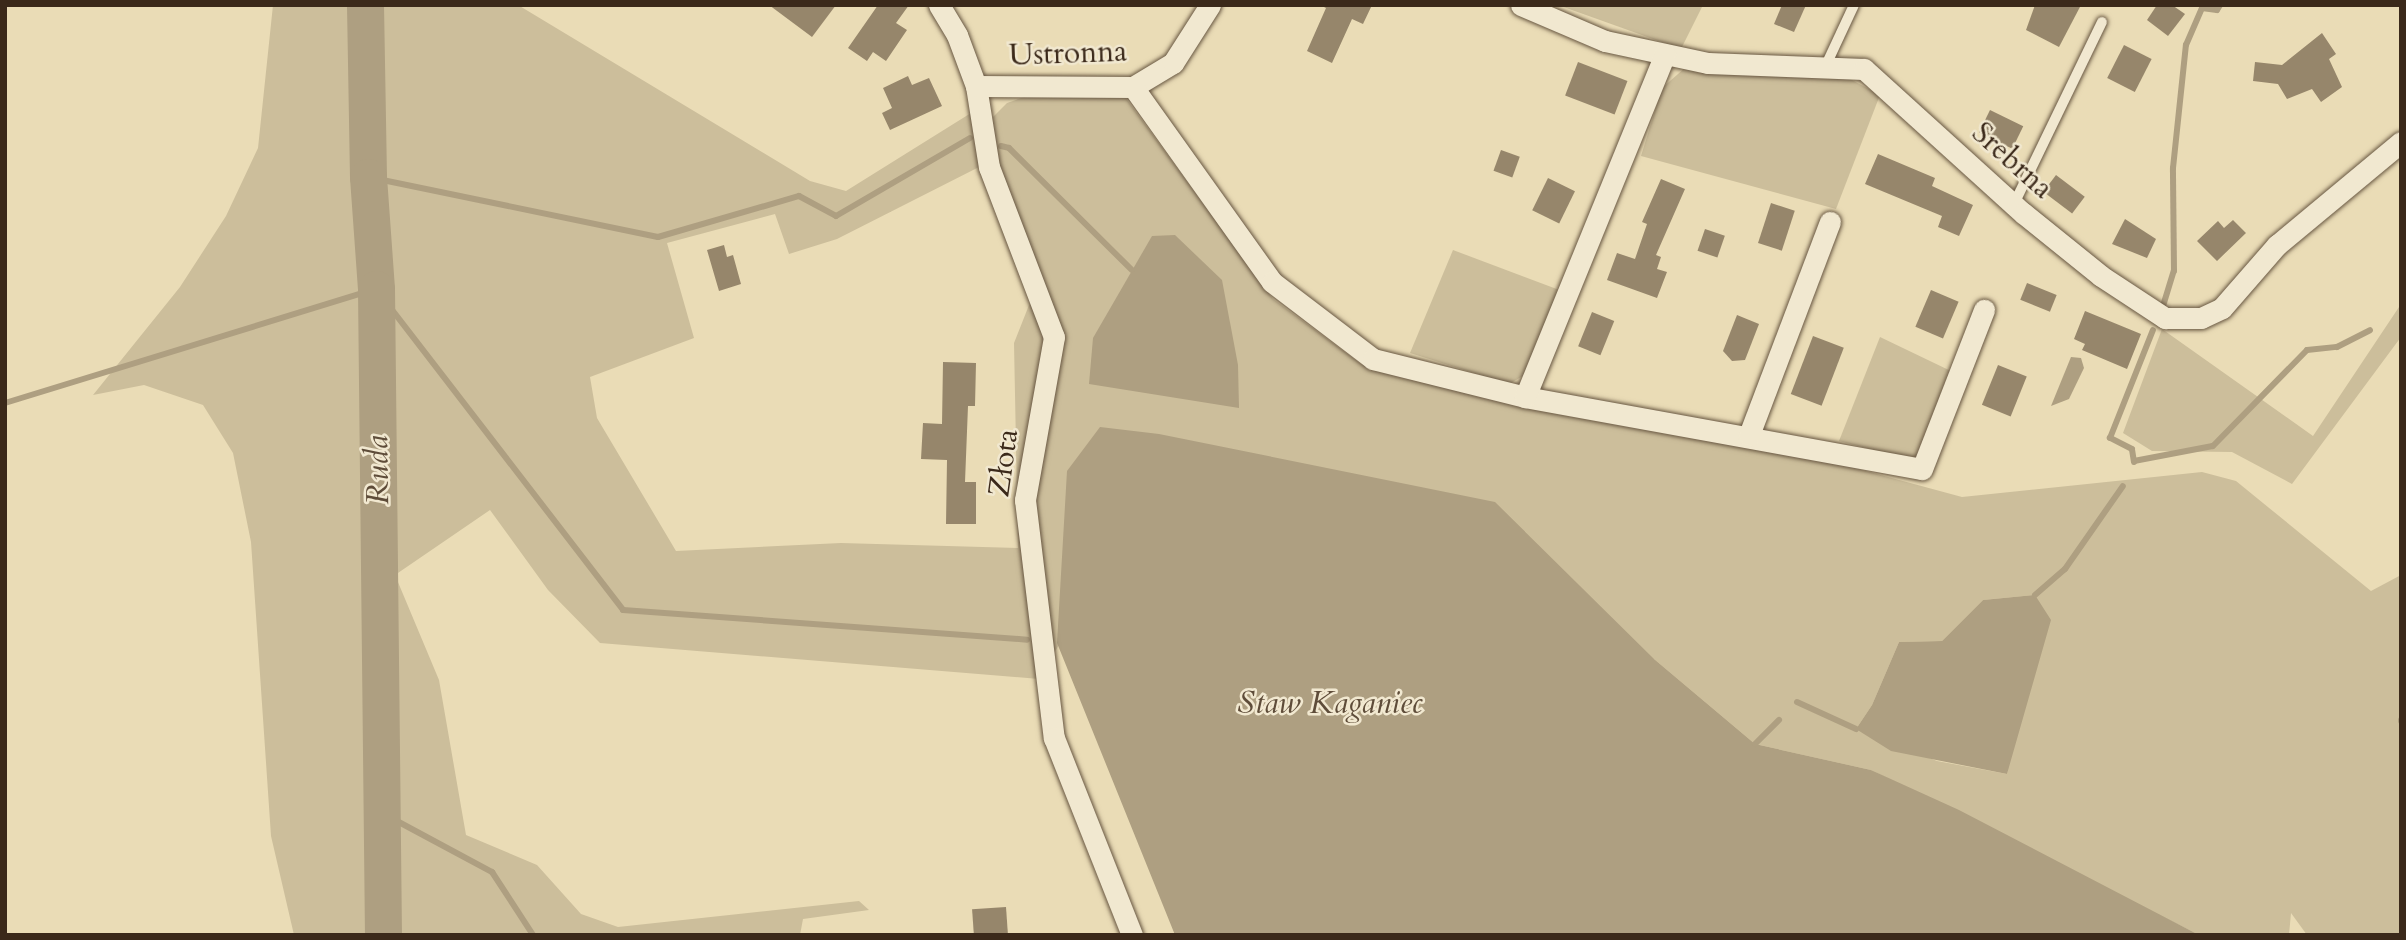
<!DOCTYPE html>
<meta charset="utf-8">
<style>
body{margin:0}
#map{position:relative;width:2406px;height:940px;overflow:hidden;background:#eadcb6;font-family:Cardo,serif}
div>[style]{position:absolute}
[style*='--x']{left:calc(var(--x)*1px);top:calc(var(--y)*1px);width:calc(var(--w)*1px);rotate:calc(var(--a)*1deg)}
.green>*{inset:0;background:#ccbe9b}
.water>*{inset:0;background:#ae9f81}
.stream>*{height:6px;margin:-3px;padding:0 3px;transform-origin:3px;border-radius:3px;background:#ae9f81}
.river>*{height:37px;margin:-18.5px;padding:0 18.5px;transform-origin:18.5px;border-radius:18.5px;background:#ae9f81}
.building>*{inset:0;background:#96866b;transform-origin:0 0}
.roads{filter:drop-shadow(0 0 2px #675641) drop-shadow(0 0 2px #675641)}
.lane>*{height:10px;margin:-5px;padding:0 5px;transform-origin:5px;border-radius:5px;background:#f1e8d0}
.street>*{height:21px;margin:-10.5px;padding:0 10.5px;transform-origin:10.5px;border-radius:10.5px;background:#f1e8d0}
span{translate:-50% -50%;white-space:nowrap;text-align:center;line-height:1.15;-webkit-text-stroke:5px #f1e8d0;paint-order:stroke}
.street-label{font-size:30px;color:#3b291a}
.water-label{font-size:32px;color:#5e4c39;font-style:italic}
.frame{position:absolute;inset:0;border:7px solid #3b291a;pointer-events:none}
</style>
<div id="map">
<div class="green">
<div style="clip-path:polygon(evenodd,273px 5px,518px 5px,810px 181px,846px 191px,971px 113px,983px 165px,837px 239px,789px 254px,775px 214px,667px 243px,694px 338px,590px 377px,597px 418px,676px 551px,841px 543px,1018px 548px,1014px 343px,1033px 295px,996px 169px,990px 120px,1007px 103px,1030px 95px,1125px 97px,1273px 299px,1361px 364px,1556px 414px,1712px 442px,1781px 448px,1962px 497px,2202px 472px,2236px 481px,2371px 591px,2401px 575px,2401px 935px,2307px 935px,2291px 913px,2289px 935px,2199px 935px,1871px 770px,1755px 744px,1654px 659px,1060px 643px,1039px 679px,600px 643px,548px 590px,490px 510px,395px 575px,439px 680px,466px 835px,537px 865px,581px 914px,618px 927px,859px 901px,869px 910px,803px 919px,800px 935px,294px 935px,271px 836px,251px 542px,233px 453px,203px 405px,144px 385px,93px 395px,180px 287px,226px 216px,258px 148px,273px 5px,2035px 595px,2007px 774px,1937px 761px,1856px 729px,1872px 705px,1899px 642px,1942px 641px,1983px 600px,2035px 595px)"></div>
<div style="clip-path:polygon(1558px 5px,1703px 5px,1681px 49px)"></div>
<div style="clip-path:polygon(1686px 67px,1850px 79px,1880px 95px,1836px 209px,1641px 156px,1662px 88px)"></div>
<div style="clip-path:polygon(1453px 250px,1562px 291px,1528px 373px,1509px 384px,1410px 353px)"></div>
<div style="clip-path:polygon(2401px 304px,2401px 337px,2292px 484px,2232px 452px,2152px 451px,2123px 433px,2162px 329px,2313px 436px)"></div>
<div style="clip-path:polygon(1880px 337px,1955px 373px,1922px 449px,1912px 460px,1839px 441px)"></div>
</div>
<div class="water">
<div style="clip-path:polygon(1175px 235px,1222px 280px,1238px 365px,1239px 408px,1089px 384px,1093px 338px,1152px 236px)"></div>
<div style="clip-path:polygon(2071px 357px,2081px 358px,2084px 368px,2069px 399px,2051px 406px)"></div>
<div style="clip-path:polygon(1100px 427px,1159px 434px,1495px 502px,1654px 659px,1755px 744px,1871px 770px,1959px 810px,2199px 935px,1175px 935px,1057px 643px,1067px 471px)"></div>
<div style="clip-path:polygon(2035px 595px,2051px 620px,2007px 774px,1891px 751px,1856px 729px,1872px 705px,1899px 642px,1942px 641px,1983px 600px)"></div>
</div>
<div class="stream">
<div style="--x:1001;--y:146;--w:8;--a:14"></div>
<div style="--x:1009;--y:148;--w:173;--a:44.8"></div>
<div style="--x:368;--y:177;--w:296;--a:11.7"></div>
<div style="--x:658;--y:237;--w:147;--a:-16.2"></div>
<div style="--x:799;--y:196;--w:42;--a:28.4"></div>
<div style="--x:836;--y:216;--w:155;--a:-30.2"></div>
<div style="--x:2163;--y:306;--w:37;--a:-73"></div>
<div style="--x:2174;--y:271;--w:103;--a:-90.6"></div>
<div style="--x:2173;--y:168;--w:124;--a:-84"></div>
<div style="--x:2186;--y:45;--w:40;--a:-66.6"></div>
<div style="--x:2202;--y:8;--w:15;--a:8"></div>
<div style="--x:2217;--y:10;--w:6;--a:-59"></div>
<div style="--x:5;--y:403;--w:388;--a:-17.1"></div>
<div style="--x:376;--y:289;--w:405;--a:52.4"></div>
<div style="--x:623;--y:610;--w:405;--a:4.2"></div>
<div style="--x:2134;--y:461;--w:80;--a:-10.8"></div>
<div style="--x:2213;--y:446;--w:134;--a:-45.6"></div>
<div style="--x:2307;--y:350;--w:30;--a:-6"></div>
<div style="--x:2337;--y:347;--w:37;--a:-27"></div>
<div style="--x:2134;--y:462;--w:13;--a:-99"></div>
<div style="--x:2132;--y:449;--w:25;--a:-153"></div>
<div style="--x:2110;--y:438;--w:116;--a:-68.3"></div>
<div style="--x:2035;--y:595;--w:40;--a:-41"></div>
<div style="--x:2065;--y:569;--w:101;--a:-55.1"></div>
<div style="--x:1797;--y:702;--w:65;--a:24.6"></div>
<div style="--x:2401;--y:720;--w:1;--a:90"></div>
<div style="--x:1755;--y:744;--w:34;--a:-45"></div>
<div style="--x:382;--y:813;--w:125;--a:28.2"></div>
<div style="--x:492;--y:872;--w:75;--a:56.9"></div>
</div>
<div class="river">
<div style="--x:365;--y:5;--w:172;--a:89"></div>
<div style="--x:368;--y:177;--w:112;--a:85.9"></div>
<div style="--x:376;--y:289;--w:646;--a:89.38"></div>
</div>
<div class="building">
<div style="clip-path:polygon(769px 5px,836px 5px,812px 37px)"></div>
<div style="clip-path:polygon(878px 5px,909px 5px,896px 23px,907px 30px,886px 61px,873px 52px,867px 61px,848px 48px)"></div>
<div style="clip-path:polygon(1320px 5px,1372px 5px,1363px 24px,1352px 19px,1332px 63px,1307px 51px,1326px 8px)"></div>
<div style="clip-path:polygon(1782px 5px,1806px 5px,1794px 32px,1774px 24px)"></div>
<div style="clip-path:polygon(2035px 5px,2081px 5px,2059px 47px,2026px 30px)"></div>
<div style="clip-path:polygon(2157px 5px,2172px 5px,2185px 14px,2168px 36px,2147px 20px)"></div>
<div style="clip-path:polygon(2322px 33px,2336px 54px,2329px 59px,2342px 87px,2321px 102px,2312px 89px,2287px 99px,2278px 84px,2253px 81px,2255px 62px,2282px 65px)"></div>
<div style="left:2124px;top:45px;width:31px;height:37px;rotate:27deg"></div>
<div style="left:1578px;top:62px;width:53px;height:36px;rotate:21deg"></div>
<div style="clip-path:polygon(908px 76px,912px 85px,929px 78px,942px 106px,890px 130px,882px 113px,892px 108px,883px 88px)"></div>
<div style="left:1990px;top:110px;width:37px;height:25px;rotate:26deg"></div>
<div style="left:1501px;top:150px;width:20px;height:22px;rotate:20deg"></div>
<div style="clip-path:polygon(1878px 154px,1935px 178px,1932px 186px,1973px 205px,1959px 236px,1938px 227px,1942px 216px,1865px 184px)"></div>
<div style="left:2056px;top:175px;width:36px;height:21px;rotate:37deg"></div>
<div style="left:1548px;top:178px;width:30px;height:36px;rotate:26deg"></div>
<div style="clip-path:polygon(1661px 179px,1685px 189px,1656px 255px,1661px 257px,1657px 269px,1667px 272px,1657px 298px,1607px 280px,1617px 253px,1635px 259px,1647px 224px,1642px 222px)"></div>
<div style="left:1771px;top:203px;width:25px;height:42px;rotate:18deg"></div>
<div style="clip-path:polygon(2125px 219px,2156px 239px,2147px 258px,2112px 244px)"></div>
<div style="clip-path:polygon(2233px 220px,2246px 233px,2217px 261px,2197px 241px,2218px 221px,2224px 228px)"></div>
<div style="left:1705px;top:229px;width:21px;height:23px;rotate:19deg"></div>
<div style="clip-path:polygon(724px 245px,727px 257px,733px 255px,741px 284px,719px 291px,707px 250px)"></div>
<div style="left:2027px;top:283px;width:32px;height:18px;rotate:22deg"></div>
<div style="left:1931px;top:290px;width:30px;height:40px;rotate:23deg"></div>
<div style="clip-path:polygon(2085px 311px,2141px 334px,2127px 369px,2082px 350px,2085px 344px,2074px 339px)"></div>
<div style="left:1592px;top:312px;width:24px;height:37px;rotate:22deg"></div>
<div style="clip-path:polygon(1737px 315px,1759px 324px,1745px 360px,1732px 361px,1723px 351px)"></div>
<div style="left:1813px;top:336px;width:33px;height:62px;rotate:21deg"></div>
<div style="clip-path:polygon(943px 362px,976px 363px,975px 406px,968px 406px,965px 482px,976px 482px,976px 524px,946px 524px,947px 460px,921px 459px,923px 423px,942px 424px)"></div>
<div style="left:1998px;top:365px;width:31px;height:43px;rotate:22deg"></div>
<div style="left:1006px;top:907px;width:28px;height:34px;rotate:86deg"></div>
</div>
<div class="roads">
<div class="lane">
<div style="--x:1826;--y:65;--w:66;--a:-65"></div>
<div style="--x:2014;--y:204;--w:202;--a:-64.2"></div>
</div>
<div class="street">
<div style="--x:939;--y:5;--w:35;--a:59"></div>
<div style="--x:957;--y:35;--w:54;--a:69.6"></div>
<div style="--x:976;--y:86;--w:82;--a:80.9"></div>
<div style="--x:989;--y:167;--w:182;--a:69.1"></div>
<div style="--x:1054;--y:337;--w:166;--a:100.1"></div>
<div style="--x:1025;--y:500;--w:240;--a:83.1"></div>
<div style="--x:1054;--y:738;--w:212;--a:68.4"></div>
<div style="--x:1521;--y:5;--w:91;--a:23.2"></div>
<div style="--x:1605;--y:41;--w:105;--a:12.1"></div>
<div style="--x:1708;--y:63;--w:156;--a:2.2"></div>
<div style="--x:1864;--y:69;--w:215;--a:42.2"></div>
<div style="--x:2023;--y:213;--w:100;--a:38.9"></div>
<div style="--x:2101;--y:276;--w:77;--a:33.3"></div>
<div style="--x:2165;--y:318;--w:36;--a:0"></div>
<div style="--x:2201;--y:318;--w:23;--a:-25"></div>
<div style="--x:2222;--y:308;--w:84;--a:-48.9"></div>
<div style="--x:2277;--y:245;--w:161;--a:-39.7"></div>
<div style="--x:976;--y:86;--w:157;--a:0.4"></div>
<div style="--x:1133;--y:87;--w:47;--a:-31"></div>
<div style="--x:1173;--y:63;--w:69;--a:-57.5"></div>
<div style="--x:1133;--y:87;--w:239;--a:54.5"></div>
<div style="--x:1272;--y:282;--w:127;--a:37.3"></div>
<div style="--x:1373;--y:359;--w:157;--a:14"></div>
<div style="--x:1525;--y:397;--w:403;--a:10.3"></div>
<div style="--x:1922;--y:469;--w:171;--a:-68.7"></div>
<div style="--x:1525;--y:397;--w:370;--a:-67.8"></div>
<div style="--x:1749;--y:435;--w:228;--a:-69.2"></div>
</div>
</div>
<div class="street-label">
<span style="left:1068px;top:54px;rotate:-2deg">Ustronna</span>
<span style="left:2012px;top:161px;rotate:42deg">Srebrna</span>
<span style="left:1004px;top:463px;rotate:-82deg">Złota</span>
</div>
<div class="water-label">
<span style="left:378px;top:470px;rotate:-91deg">Ruda</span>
<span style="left:1330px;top:703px">Staw Kaganiec</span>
</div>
<div class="frame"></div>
</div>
